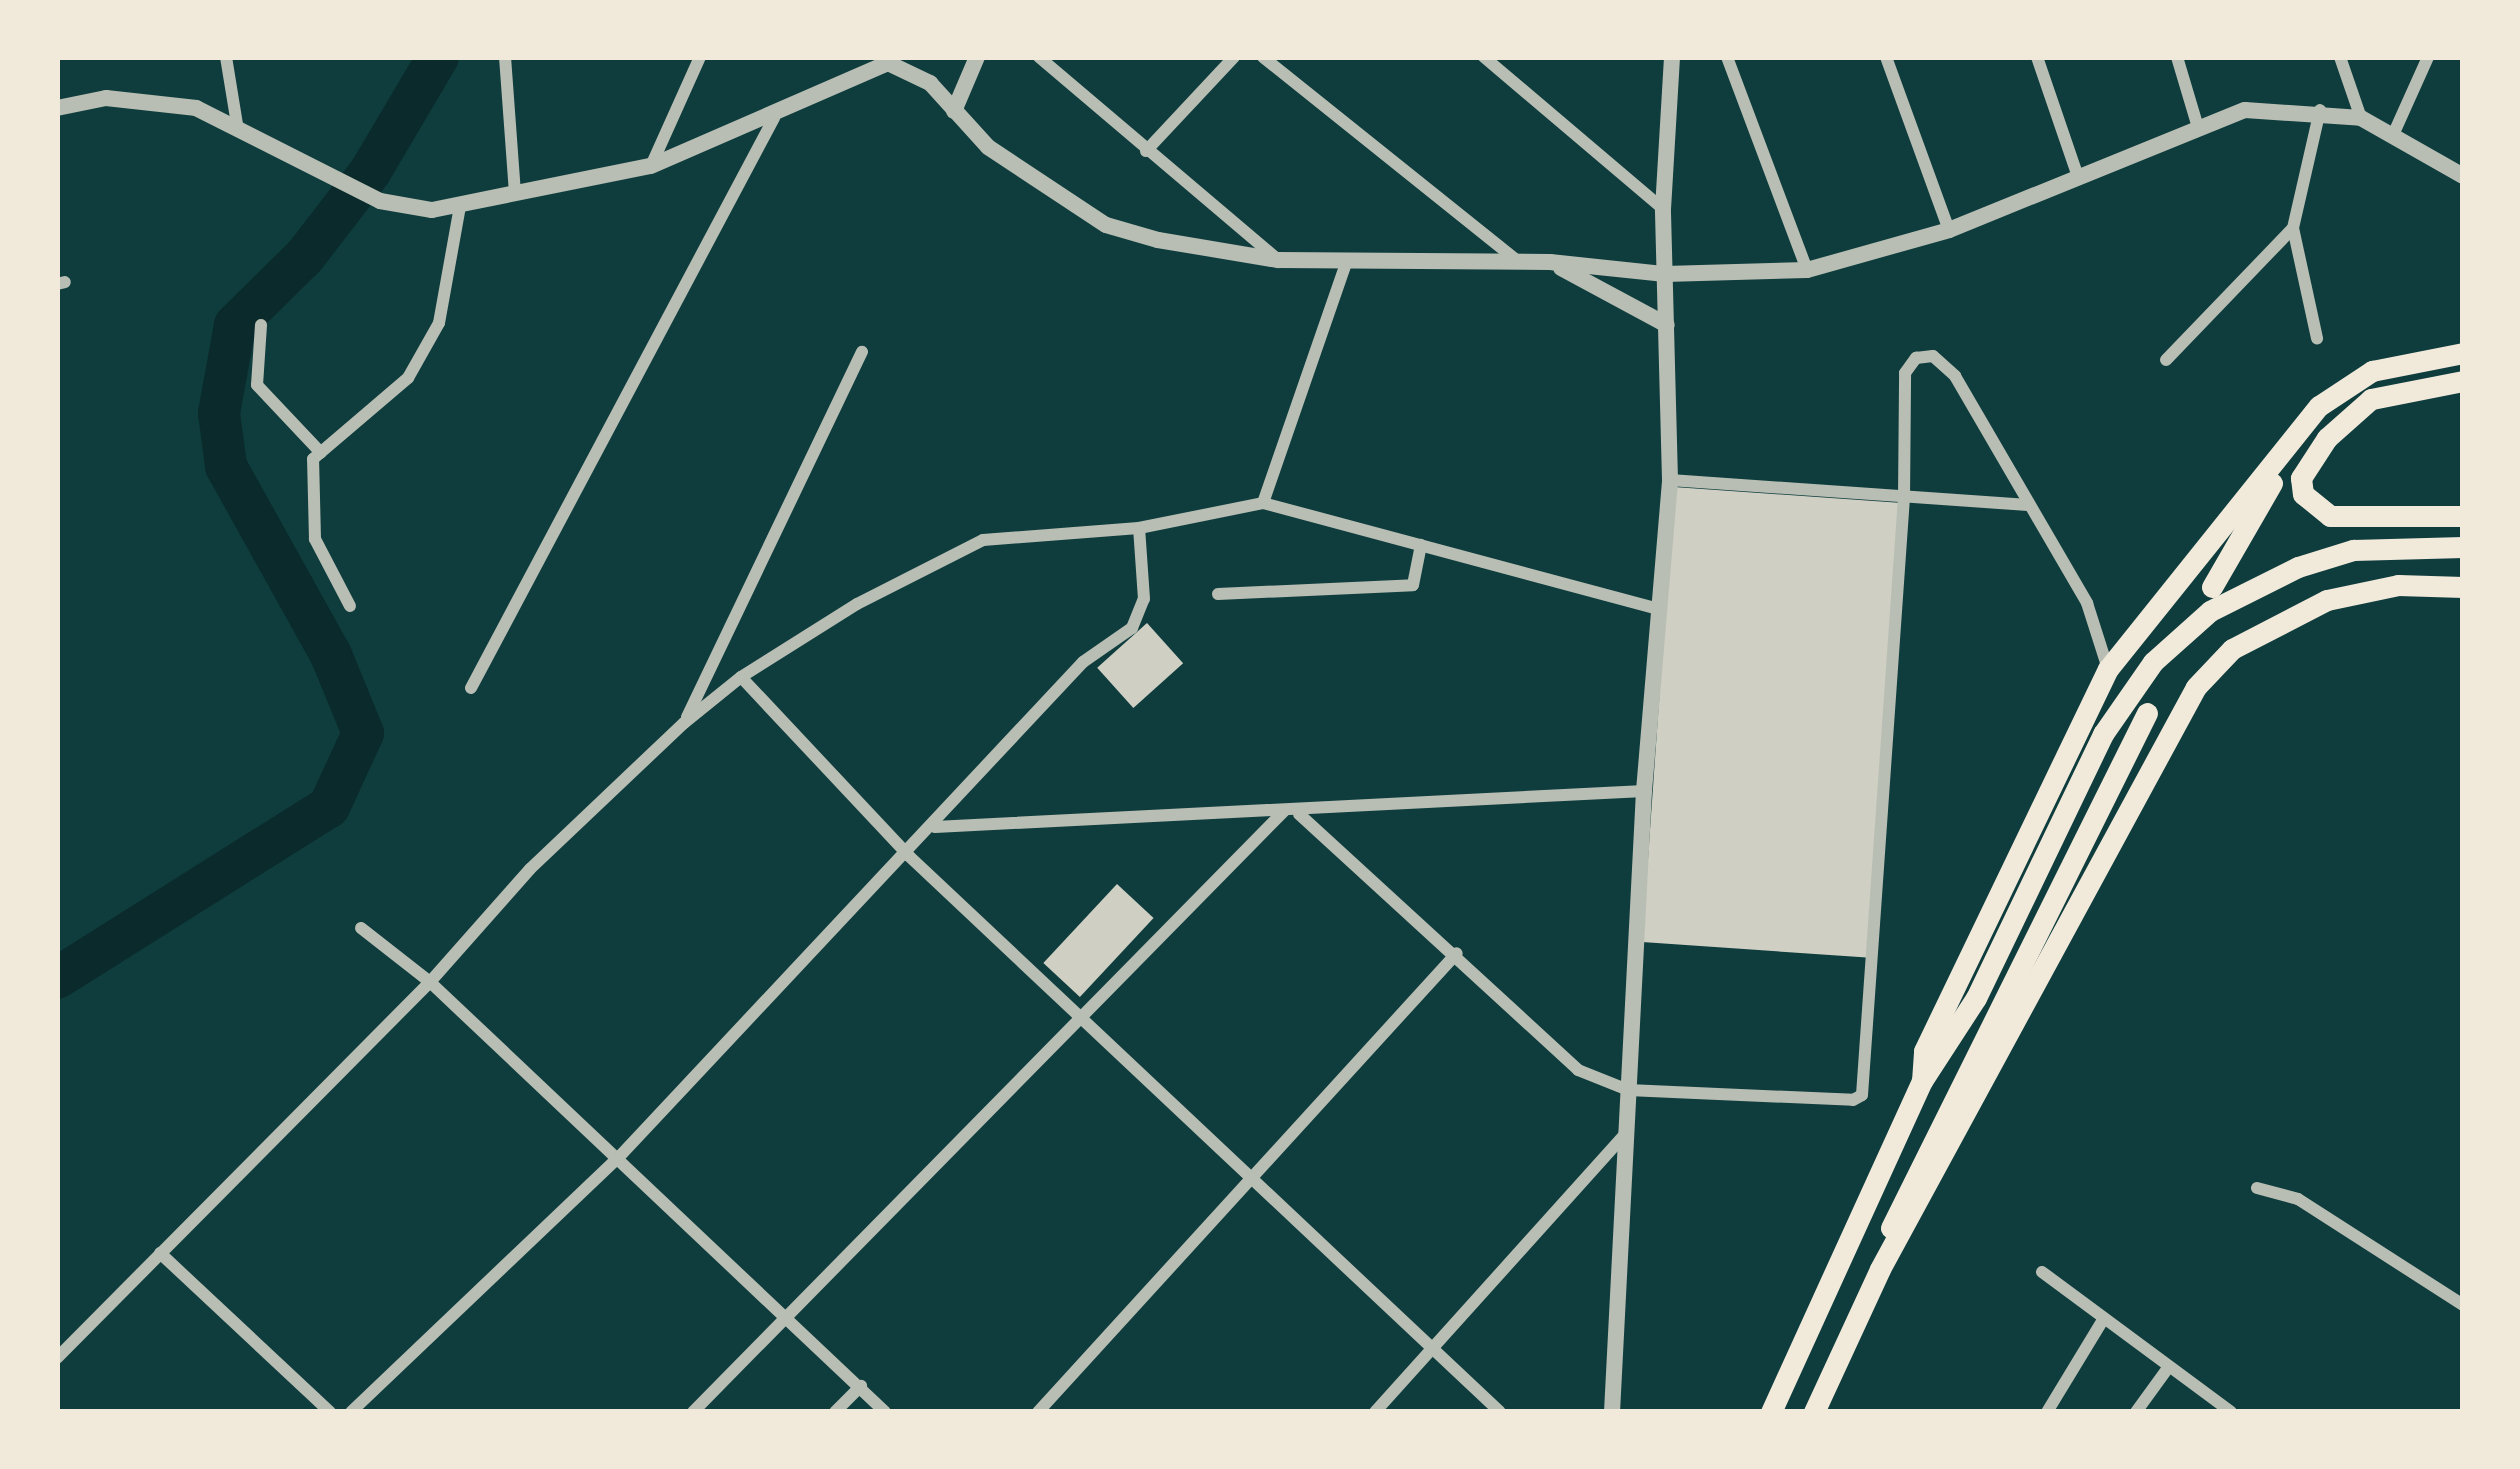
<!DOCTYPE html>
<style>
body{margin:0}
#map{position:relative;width:2520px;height:1469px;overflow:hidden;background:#0f3d3e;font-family:Overpass,sans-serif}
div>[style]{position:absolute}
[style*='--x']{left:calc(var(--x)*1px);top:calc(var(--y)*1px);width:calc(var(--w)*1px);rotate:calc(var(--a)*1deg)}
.river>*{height:42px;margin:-21px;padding:0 21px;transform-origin:21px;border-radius:21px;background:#0a2a2b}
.building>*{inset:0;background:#cfcfc3;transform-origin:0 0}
.minor>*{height:12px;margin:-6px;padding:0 6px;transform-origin:6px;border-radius:6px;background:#b8beb3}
.tertiary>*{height:16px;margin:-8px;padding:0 8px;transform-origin:8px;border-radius:8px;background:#b8beb3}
.primary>*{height:21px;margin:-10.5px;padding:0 10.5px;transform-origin:10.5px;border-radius:10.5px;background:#f1e9da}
span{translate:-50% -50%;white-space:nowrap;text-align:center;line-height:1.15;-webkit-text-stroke:9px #f1e9da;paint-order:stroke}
.frame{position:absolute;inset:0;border:60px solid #f1e9da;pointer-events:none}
</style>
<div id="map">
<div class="river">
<div style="--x:57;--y:978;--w:321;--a:-32.2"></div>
<div style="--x:329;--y:807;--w:81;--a:-65.3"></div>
<div style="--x:363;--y:733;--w:84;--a:-112.3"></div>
<div style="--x:331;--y:655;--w:216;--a:-119.1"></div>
<div style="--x:226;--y:466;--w:53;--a:-97.5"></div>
<div style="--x:219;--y:413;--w:89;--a:-79.7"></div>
<div style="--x:235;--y:325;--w:98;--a:-44.6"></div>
<div style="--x:305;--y:256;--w:106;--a:-52.3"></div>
<div style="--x:370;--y:172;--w:134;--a:-59.4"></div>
</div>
<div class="building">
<div style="left:1674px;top:487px;width:225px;height:456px;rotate:4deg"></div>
<div style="left:1147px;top:623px;width:54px;height:67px;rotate:48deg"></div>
<div style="left:1117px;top:884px;width:50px;height:108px;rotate:43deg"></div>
</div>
<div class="minor">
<div style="--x:226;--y:57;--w:68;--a:80.7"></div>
<div style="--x:505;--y:57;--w:136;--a:85.8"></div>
<div style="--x:1039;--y:57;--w:312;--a:40.3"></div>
<div style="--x:1263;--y:57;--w:328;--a:38.7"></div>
<div style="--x:1484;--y:57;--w:235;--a:40.3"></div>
<div style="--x:1727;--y:57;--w:228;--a:69.4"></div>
<div style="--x:1886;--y:57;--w:184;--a:70"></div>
<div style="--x:2037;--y:57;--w:127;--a:71.1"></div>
<div style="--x:2177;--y:57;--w:70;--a:73.4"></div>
<div style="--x:2340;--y:57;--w:65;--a:71"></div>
<div style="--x:2393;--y:135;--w:85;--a:-65.8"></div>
<div style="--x:1146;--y:151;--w:129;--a:-46.9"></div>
<div style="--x:651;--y:166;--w:120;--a:-65.8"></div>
<div style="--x:2293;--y:228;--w:113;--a:77.7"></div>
<div style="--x:57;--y:284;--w:8;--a:-14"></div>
<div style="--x:261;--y:325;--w:60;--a:93.8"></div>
<div style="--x:257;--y:385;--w:93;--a:46.7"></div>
<div style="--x:2166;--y:360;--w:183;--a:-46.1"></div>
<div style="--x:2293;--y:228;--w:121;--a:-77.1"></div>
<div style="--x:1670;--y:480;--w:359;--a:4"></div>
<div style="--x:1263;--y:503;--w:256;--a:-70.9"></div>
<div style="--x:1218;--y:594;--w:195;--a:-2.6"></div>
<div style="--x:1413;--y:585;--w:41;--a:-78.7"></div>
<div style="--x:350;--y:606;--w:76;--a:-117.6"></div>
<div style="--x:315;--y:539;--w:80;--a:-91.4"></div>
<div style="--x:313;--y:459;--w:125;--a:-40.5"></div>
<div style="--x:408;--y:378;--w:63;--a:-60.6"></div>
<div style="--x:439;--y:323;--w:119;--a:-79.8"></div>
<div style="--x:741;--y:677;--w:245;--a:46.8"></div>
<div style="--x:909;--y:856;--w:811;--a:43.25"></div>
<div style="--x:471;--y:688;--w:646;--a:-62.01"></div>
<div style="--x:687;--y:717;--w:405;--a:-64.4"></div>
<div style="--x:1299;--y:814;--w:379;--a:42.5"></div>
<div style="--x:1578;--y:1070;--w:54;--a:21.8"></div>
<div style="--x:1628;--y:1090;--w:225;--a:2.5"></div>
<div style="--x:1853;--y:1100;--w:10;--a:-29"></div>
<div style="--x:1862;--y:1095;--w:598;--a:-85.98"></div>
<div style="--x:1904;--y:498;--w:125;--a:-89.5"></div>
<div style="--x:1905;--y:373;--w:19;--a:-54"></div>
<div style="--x:1916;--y:358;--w:17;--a:-7"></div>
<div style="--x:1933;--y:356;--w:30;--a:42"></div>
<div style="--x:1955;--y:376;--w:263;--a:59.8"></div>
<div style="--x:2087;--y:603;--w:69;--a:72.3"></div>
<div style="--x:935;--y:827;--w:710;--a:-2.91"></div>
<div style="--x:361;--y:928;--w:88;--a:38"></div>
<div style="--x:430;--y:982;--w:626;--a:43.38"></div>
<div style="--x:2257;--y:1188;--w:42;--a:15"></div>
<div style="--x:2298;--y:1199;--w:196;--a:32.7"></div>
<div style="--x:160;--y:1253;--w:233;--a:43.1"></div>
<div style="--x:2042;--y:1272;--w:235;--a:36.5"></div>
<div style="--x:57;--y:1358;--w:530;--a:-45.23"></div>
<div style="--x:430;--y:982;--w:151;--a:-48.5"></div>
<div style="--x:530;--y:869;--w:212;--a:-43.5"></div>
<div style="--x:684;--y:723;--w:73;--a:-38.9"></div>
<div style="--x:741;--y:677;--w:137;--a:-32.2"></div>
<div style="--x:857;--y:604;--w:141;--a:-26.9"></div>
<div style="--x:983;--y:540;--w:156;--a:-4.4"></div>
<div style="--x:1139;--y:528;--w:126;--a:-11.4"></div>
<div style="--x:1263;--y:503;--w:406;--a:15"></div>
<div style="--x:351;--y:1412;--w:370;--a:-43.6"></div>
<div style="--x:619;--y:1157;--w:678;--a:-46.85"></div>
<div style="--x:1083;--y:662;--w:60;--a:-34.8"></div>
<div style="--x:1132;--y:628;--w:31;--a:-68"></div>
<div style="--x:1144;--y:599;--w:71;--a:-94"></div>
<div style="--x:693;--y:1412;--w:844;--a:-45.48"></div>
<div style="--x:835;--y:1412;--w:37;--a:-45"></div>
<div style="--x:1038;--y:1412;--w:621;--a:-47.61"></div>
<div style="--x:1375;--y:1412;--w:377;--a:-48"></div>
<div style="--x:2047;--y:1412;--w:108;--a:-58.7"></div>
<div style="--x:2136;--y:1412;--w:54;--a:-54"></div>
</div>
<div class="tertiary">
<div style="--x:57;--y:108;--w:50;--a:-11.5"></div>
<div style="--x:106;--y:98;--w:91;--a:6.3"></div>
<div style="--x:196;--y:108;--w:206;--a:26.8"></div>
<div style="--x:380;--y:201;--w:53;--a:9.8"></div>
<div style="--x:432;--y:210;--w:223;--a:-11.4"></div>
<div style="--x:651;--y:166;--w:258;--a:-23.5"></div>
<div style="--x:888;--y:63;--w:47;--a:25.5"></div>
<div style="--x:930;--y:83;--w:86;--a:47.8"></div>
<div style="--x:988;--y:147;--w:141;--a:33.5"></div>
<div style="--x:1106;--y:225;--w:54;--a:16.1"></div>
<div style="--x:1158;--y:240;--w:122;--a:9.5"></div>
<div style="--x:1278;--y:260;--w:272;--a:0.4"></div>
<div style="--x:1550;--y:262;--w:116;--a:6"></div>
<div style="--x:1665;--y:274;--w:142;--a:-1.6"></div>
<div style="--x:1807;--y:270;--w:148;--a:-15.7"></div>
<div style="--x:1949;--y:230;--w:319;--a:-22.1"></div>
<div style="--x:2245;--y:110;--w:116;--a:3.9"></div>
<div style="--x:2361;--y:118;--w:117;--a:29.6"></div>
<div style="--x:954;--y:111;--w:59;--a:-66.9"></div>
<div style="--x:1561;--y:268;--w:120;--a:28.3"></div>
<div style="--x:1612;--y:1412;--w:622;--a:-87.05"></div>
<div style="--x:1644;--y:791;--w:312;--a:-85.2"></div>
<div style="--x:1670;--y:480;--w:271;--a:-91.5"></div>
<div style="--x:1663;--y:209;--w:152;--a:-86.6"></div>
</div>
<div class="primary">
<div style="--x:2463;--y:381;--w:94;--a:168.9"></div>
<div style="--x:2371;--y:399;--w:59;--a:138.4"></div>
<div style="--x:2327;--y:438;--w:48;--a:123"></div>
<div style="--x:2301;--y:478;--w:16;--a:83"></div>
<div style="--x:2303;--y:494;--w:35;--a:39"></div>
<div style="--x:2330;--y:516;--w:133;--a:0"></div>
<div style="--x:2212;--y:587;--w:120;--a:-60"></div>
<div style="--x:1922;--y:1081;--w:30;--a:-86"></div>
<div style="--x:1924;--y:1051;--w:424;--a:-64.3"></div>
<div style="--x:2108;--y:669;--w:337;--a:-51.3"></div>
<div style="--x:2319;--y:406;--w:64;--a:-33.4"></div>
<div style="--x:2372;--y:371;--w:93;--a:-11.2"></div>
<div style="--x:1891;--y:1228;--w:575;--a:-63.57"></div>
<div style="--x:1771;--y:1412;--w:364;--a:-65.5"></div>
<div style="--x:1922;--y:1081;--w:99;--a:-57"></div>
<div style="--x:1976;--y:998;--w:293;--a:-64.3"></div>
<div style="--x:2103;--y:734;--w:88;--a:-55.2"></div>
<div style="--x:2153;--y:662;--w:76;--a:-41.8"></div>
<div style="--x:2210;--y:611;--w:98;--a:-26.6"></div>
<div style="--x:2298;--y:567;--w:58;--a:-17.2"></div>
<div style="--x:2353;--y:550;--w:110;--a:-1.6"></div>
<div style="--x:1814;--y:1412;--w:157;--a:-65.2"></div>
<div style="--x:1880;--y:1269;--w:662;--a:-61.5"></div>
<div style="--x:2196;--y:687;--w:52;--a:-46.5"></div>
<div style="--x:2232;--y:649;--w:107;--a:-27.3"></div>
<div style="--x:2327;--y:600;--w:73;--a:-11.9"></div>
<div style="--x:2398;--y:585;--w:65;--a:1.8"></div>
</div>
<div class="frame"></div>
</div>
